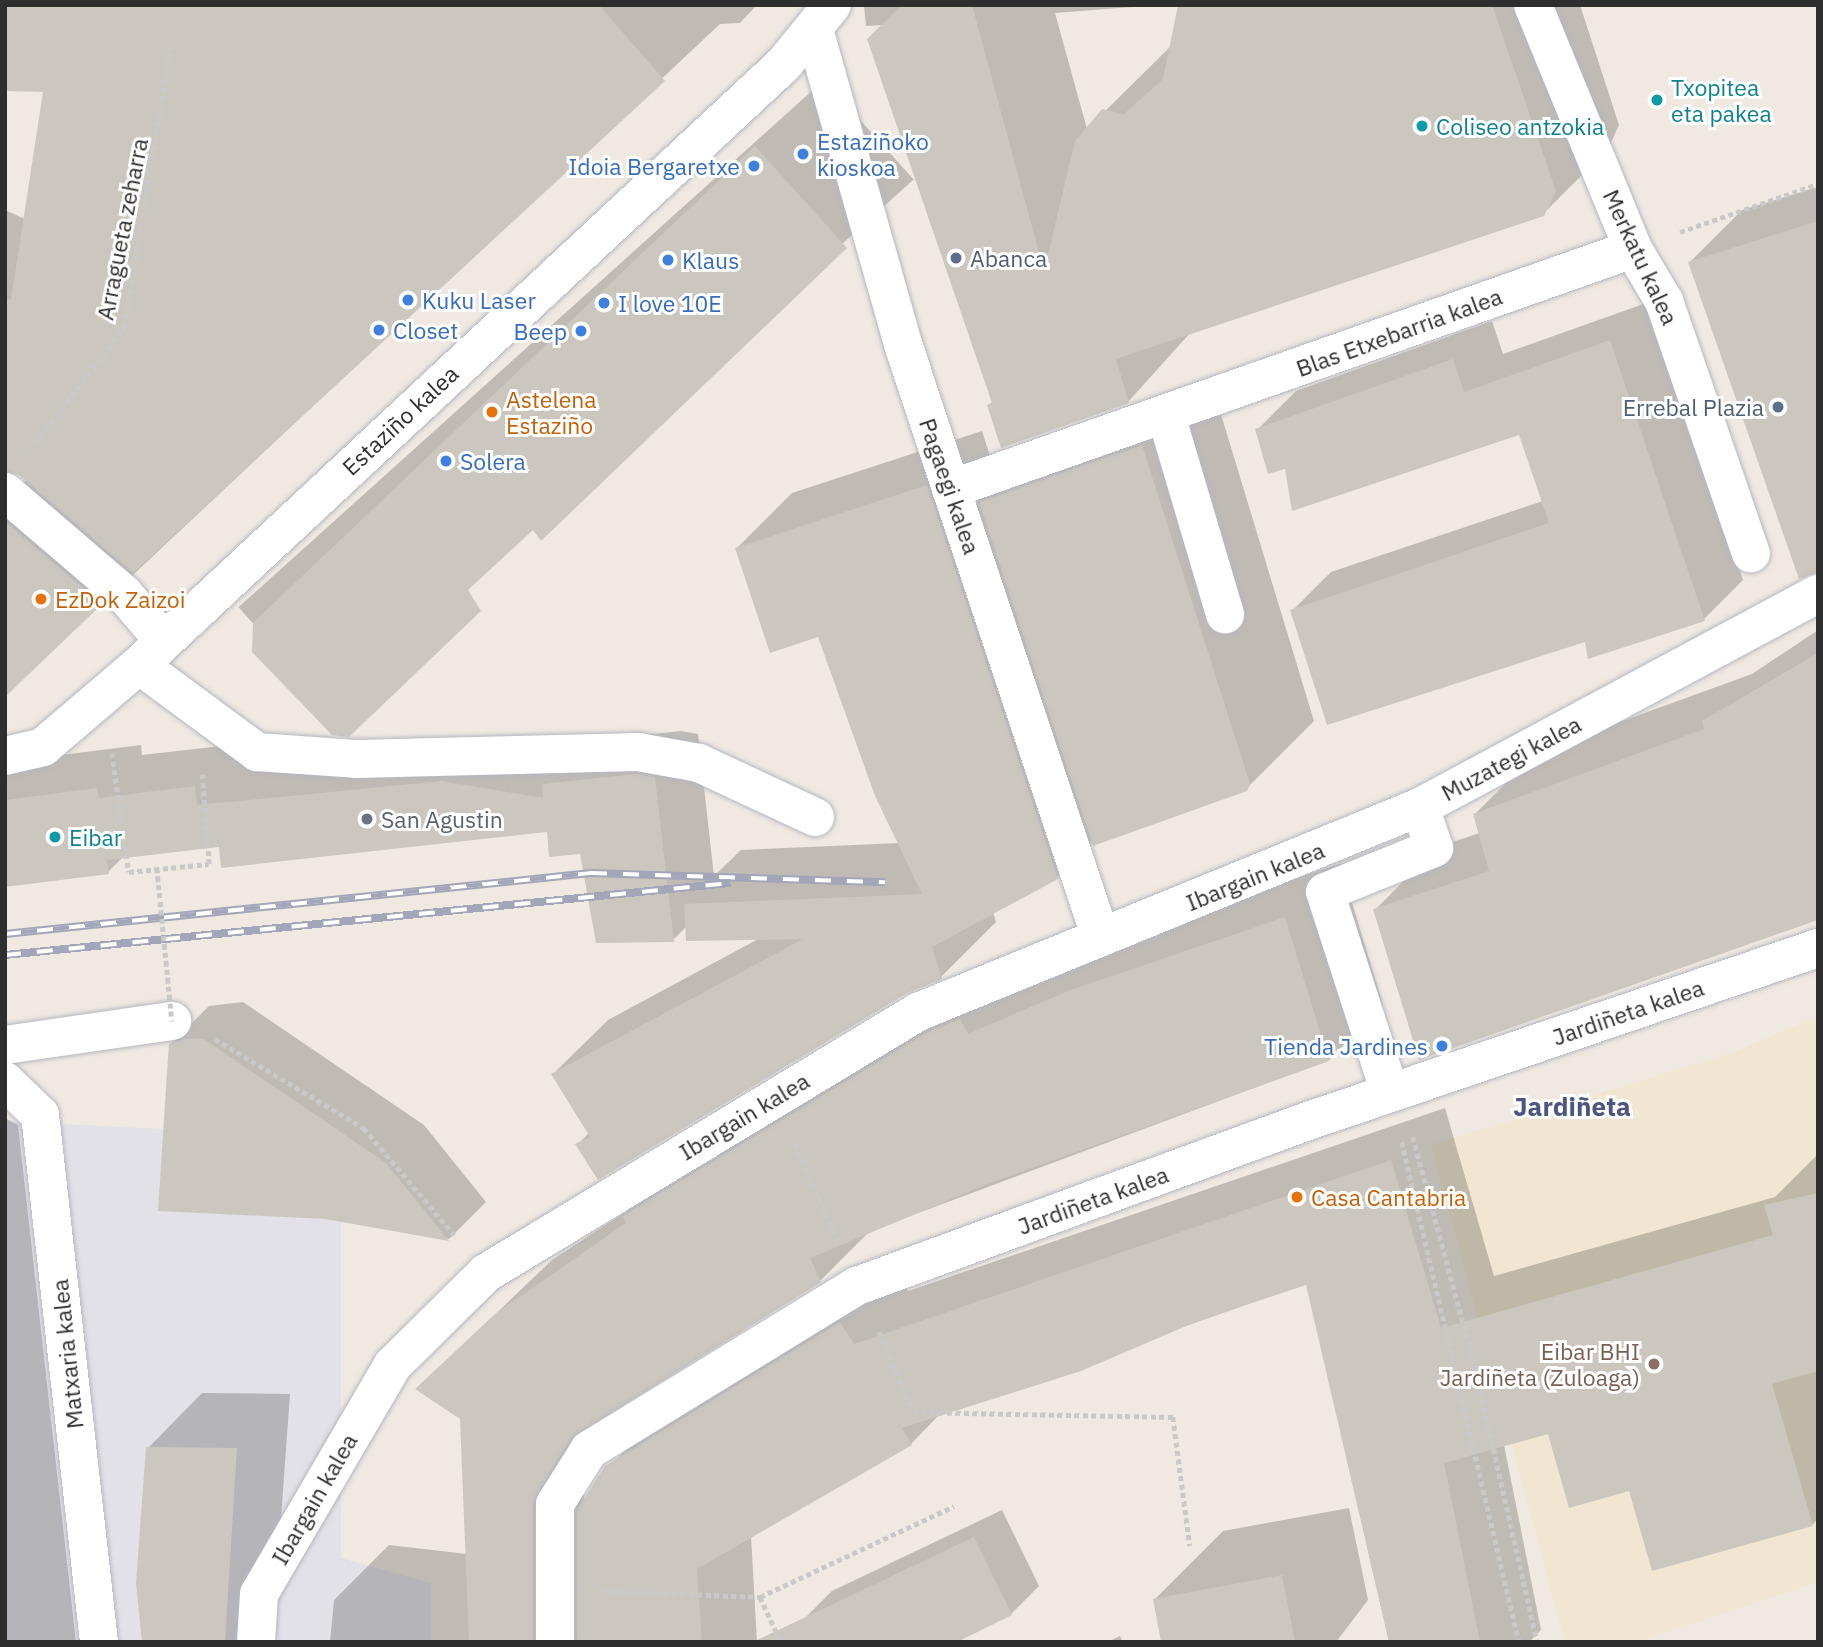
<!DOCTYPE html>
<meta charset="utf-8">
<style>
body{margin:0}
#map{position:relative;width:1823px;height:1647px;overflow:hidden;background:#efe9e1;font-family:"IBM Plex Sans",sans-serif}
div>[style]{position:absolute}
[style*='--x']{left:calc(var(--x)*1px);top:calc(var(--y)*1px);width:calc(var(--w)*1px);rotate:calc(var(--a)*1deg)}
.industrial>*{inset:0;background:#e3e1e8}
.education>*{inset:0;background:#f0e6d1}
.shadow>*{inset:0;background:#0003;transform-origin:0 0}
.building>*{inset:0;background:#cbc7bf}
.path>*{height:4.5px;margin-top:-2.25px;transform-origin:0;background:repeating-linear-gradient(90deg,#c9c9c9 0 5px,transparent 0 8.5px)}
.roads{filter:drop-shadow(0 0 2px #b4b7c1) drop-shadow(0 0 2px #b4b7c1)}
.pedestrian>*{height:38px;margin:-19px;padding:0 19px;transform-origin:19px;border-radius:19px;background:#fff}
.minor>*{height:38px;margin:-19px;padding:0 19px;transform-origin:19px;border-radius:19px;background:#fff}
.rail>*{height:8px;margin-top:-4px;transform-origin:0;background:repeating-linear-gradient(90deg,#fff 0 16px,#a3a6b8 0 32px);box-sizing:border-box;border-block:2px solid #a3a6b8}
.path-bridge>*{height:4.5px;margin-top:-2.25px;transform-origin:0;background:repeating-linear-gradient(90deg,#c9c9c9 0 5px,transparent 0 8.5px)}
.dots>*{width:19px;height:19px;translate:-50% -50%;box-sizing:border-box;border:4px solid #fff;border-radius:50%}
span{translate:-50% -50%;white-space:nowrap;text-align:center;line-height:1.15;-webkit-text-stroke:6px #fff;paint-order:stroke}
.culture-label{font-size:23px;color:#0d838f}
.left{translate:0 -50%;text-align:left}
.shop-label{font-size:23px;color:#366cbe}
.right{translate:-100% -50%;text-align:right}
.street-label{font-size:23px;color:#2e2e2e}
.service-label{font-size:23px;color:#4e5e75}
.food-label{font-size:23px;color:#c56008}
.worship-label{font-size:23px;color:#5b616d}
.education-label{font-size:23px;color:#785e54}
.quarter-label{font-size:26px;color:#4d5680;font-weight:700}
.frame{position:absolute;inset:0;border:7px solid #2e2e2e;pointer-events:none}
</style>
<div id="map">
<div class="industrial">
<div style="clip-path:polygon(169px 1036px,204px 1039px,353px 1142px,341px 1180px,341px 1558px,431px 1583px,431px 1642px,5px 1642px,5px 1121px,163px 1129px)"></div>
</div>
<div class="education">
<div style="clip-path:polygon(1818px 1016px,1818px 1582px,1636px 1642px,1565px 1642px,1431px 1145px,1737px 1051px)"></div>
</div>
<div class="shadow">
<div style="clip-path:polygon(5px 5px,757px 5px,740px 23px,720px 24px,5px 695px,5px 501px,45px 462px,5px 446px,5px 210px,25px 219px,45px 90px)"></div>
<div style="clip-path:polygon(864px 5px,1158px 5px,1055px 13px,1087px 129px,1171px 46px,1179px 5px,1580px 5px,1619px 125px,1608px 149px,1543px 214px,1191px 332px,1128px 402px,989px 405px,993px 401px,884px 25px,866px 26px)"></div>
<div style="left:824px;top:80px;width:134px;height:788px;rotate:48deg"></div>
<div style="clip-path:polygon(1818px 187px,1818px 550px,1690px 262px,1742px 210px)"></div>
<div style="clip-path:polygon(1649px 302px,1743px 580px,1704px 619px,1586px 640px,1292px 611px,1331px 572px,1543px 501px,1520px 433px,1287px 467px,1257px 430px,1296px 391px,1492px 321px,1503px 354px)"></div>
<div style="clip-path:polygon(1210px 378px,1314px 721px,1246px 789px,1093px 841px,1057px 878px,993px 912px,996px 922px,941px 977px,578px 1144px,589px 1133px,553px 1074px,608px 1020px,760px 938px,687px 926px,673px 940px,581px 852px,548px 831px,220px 845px,123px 857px,108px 872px,5px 885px,5px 762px,141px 745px,142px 755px,239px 744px,587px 741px,681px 731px,698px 734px,714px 876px,741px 850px,900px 843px,819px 635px,737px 548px,792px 493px,982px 431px,999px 484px)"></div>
<div style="clip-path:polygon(1818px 630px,1818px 914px,1375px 910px,1437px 847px,1480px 833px,1475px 814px,1537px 752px,1752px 674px)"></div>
<div style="clip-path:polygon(1340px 864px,1383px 1005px,1329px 1060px,870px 1231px,820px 1281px,580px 1412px,592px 1642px,330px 1642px,334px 1600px,389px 1545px,467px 1554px,462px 1418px,417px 1389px,552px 1260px,984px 978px)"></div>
<div style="clip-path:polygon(243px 1002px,424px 1125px,486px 1202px,449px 1239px,326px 1217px,171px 1044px,209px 1006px)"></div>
<div style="clip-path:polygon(1445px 1108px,1494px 1276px,1775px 1197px,1818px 1154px,1818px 1519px,1813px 1524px,1654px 1569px,1630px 1489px,1549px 1432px,1504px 1445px,1541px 1630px,1529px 1642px,1389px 1642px,1307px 1283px,941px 1413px,911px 1444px,751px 1536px,757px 1642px,621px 1642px,612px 1464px,665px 1410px,894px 1270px,908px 1291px)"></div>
<div style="clip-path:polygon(5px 1118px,18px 1125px,76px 1642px,5px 1642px)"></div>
<div style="clip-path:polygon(202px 1393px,290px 1394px,272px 1642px,143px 1642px,148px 1448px)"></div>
<div style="clip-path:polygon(1349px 1508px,1368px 1600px,1336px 1642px,1163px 1642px,1155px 1599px,1223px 1531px)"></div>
<div style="clip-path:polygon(1002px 1510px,1039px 1586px,1011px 1614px,804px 1619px,832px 1591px)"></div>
<div style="clip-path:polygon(1120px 1636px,1123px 1642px,1108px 1642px)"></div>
</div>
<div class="building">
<div style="clip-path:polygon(5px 5px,599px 5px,665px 81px,133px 573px,19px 475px,5px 471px,5px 298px,11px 300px,43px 92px,5px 91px)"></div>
<div style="clip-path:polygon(902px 5px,972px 5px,1044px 271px,1075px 141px,1102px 109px,1124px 114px,1163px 79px,1178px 5px,1492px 5px,1556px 191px,1544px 216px,1116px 359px,1129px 403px,1001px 448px,987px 405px,992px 403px,867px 39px)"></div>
<div style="clip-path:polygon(755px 146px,847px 248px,541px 541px,533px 530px,468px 590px,481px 611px,349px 737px,332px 735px,252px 652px,253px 623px)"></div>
<div style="clip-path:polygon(1818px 221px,1818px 572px,1799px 579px,1688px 262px)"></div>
<div style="clip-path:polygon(1610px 340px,1705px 621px,1588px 659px,1585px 642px,1327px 725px,1290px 610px,1549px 523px,1519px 435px,1292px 511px,1285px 469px,1268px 474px,1255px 429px,1453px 359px,1464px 392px)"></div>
<div style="clip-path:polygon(1142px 445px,1250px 784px,1247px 791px,1093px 846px,979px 502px)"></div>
<div style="clip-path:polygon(927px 485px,1058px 879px,932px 947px,942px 979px,907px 993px,598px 1180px,575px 1144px,590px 1137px,551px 1074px,803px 939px,686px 941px,684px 904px,922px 894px,875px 796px,818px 637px,770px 653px,735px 548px)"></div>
<div style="clip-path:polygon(5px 521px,102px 604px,5px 697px)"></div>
<div style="clip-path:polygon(1818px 653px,1818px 920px,1419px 1060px,1373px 909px,1489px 871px,1473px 814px,1704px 729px,1702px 721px)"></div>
<div style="clip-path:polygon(636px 774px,655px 777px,674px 942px,596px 943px,580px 854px,549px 857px,547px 832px,221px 868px,219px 847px,107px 860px,109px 874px,5px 887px,5px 800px,97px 788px,99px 798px,195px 786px,197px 805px,442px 781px,543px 798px,542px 784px)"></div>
<div style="clip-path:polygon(1285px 917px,1329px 1061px,985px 1185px,810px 1258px,821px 1282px,571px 1438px,533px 1503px,533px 1642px,469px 1642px,460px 1419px,415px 1389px,495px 1314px,626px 1223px,622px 1216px,928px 1032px,960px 1019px,968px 1034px,1068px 991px)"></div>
<div style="clip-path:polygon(186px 1038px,204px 1039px,386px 1163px,449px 1241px,325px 1219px,158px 1211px,169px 1044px)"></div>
<div style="clip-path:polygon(1391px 1160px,1441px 1328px,1773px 1235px,1764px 1205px,1818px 1193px,1818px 1371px,1772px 1384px,1813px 1526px,1652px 1571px,1629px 1491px,1569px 1508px,1548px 1434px,1444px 1463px,1480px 1642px,1389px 1642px,1306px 1285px,1198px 1321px,1081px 1371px,902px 1428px,912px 1445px,697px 1569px,702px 1642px,577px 1642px,577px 1510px,605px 1466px,840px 1322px,854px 1344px)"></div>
<div style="clip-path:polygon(146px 1447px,237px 1448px,225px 1642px,142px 1642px,136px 1583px)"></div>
<div style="clip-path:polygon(974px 1537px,1012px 1615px,957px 1642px,753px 1642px)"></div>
<div style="clip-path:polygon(1282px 1575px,1295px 1642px,1161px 1642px,1153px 1599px)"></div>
</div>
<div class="path">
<div style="--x:1680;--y:232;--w:146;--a:-19.2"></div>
<div style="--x:30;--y:450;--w:155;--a:-52.6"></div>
<div style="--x:124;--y:327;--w:283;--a:-80.6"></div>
<div style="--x:112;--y:753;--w:120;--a:81.9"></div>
<div style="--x:129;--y:872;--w:80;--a:-5.7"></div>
<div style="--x:209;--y:864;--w:90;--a:-94.4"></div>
<div style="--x:215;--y:1039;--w:174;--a:30.9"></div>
<div style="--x:364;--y:1128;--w:140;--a:49.9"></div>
<div style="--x:1413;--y:1137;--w:237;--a:74.9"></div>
<div style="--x:1475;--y:1366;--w:283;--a:77.3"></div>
<div style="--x:1402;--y:1142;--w:514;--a:76.83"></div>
<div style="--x:795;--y:1144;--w:106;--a:66.1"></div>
<div style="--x:879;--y:1332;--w:87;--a:67"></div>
<div style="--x:913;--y:1412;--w:260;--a:1.1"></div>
<div style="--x:1173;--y:1417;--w:130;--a:82.5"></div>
<div style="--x:604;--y:1591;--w:156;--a:2.2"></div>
<div style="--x:760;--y:1597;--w:50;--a:65"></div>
<div style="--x:760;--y:1597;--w:214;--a:-25.1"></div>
<div style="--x:1816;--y:1642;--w:2;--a:-27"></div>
</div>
<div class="roads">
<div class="pedestrian">
<div style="--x:1533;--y:5;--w:264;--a:67.7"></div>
<div style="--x:1633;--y:249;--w:61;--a:59.2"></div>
<div style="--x:1664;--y:301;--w:267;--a:71"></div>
<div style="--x:5;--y:1045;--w:169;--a:-8.2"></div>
</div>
<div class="minor">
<div style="--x:815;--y:33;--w:326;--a:74.2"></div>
<div style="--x:904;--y:347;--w:621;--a:71.59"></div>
<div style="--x:1166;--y:415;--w:208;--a:73.5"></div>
<div style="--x:951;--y:489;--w:723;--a:-19.39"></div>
<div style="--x:5;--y:492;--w:157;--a:40.6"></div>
<div style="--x:124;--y:594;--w:60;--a:49.7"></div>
<div style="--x:139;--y:665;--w:147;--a:36.4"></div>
<div style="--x:257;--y:752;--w:99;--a:4"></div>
<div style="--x:356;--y:759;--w:282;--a:-1.4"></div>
<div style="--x:638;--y:752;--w:62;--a:10.2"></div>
<div style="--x:699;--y:763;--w:128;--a:25"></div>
<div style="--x:5;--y:756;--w:39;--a:-13"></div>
<div style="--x:43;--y:747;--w:126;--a:-40.5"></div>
<div style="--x:139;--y:665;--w:882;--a:-42.98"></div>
<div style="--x:784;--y:64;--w:76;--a:-50.9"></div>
<div style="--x:5;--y:1081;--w:49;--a:44.2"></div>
<div style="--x:40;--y:1115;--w:530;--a:83.61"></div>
<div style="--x:1390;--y:1093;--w:211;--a:-107.9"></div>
<div style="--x:1325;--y:892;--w:118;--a:-22"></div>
<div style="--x:1434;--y:848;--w:43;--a:-108.9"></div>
<div style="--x:1420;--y:807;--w:451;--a:-28.2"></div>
<div style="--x:256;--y:1642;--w:48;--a:-86.4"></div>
<div style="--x:259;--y:1594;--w:265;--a:-59.7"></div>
<div style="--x:393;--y:1365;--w:131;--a:-44.7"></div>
<div style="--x:486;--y:1273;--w:505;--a:-31.14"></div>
<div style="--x:918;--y:1012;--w:542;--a:-22.21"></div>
<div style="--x:555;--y:1642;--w:138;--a:-90"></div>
<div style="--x:555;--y:1504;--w:64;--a:-57.8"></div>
<div style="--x:589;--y:1450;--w:314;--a:-31.5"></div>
<div style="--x:857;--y:1286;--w:483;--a:-20.1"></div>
<div style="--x:1311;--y:1120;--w:535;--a:-18.74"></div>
</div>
</div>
<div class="rail">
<div style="--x:5;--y:934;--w:589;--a:-5.94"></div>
<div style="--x:591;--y:873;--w:294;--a:1.8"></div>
<div style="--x:5;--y:955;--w:729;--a:-5.67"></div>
</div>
<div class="path-bridge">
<div style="--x:157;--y:868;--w:154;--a:84.4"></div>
</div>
<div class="dots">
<div style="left:1657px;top:100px;background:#0f9aa8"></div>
<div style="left:1422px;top:126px;background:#0f9aa8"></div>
<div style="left:803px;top:154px;background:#3f7fe0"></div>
<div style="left:754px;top:166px;background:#3f7fe0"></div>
<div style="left:956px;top:258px;background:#5c6f8a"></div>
<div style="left:668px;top:260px;background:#3f7fe0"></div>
<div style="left:408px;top:300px;background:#3f7fe0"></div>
<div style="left:604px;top:303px;background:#3f7fe0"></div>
<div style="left:379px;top:330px;background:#3f7fe0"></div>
<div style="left:581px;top:331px;background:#3f7fe0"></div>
<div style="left:1778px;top:407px;background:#5c6f8a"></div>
<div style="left:492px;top:412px;background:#e8710a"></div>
<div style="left:446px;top:461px;background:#3f7fe0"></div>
<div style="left:41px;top:599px;background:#e8710a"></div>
<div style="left:367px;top:819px;background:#6b7280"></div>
<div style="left:55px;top:837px;background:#0f9aa8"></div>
<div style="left:1442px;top:1046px;background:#3f7fe0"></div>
<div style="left:1297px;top:1197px;background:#e8710a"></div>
<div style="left:1654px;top:1364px;background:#8d6e63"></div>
</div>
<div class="culture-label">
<span class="left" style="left:1671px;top:100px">Txopitea<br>eta pakea</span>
<span class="left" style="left:1436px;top:126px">Coliseo antzokia</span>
<span class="left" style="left:69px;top:837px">Eibar</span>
</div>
<div class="shop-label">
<span class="left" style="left:817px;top:154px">Estaziñoko<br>kioskoa</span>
<span class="right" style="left:740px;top:166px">Idoia Bergaretxe</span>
<span class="left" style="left:682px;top:260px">Klaus</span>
<span class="left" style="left:422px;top:300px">Kuku Laser</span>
<span class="left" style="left:618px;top:303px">I love 10E</span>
<span class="left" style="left:393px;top:330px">Closet</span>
<span class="right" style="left:567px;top:331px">Beep</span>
<span class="left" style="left:460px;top:461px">Solera</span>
<span class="right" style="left:1428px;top:1046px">Tienda Jardines</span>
</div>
<div class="street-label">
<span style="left:122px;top:229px;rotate:-79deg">Arragueta zeharra</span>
<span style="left:1641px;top:257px;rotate:65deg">Merkatu kalea</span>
<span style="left:1399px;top:332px;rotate:-20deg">Blas Etxebarria kalea</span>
<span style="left:400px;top:420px;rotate:-43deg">Estaziño kalea</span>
<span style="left:950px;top:486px;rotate:71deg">Pagaegi kalea</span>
<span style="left:1511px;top:758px;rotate:-28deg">Muzategi kalea</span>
<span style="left:1255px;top:876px;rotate:-22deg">Ibargain kalea</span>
<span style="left:1628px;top:1012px;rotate:-19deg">Jardiñeta kalea</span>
<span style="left:744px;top:1116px;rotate:-31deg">Ibargain kalea</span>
<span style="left:1093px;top:1200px;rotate:-20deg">Jardiñeta kalea</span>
<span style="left:67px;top:1354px;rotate:-96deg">Matxaria kalea</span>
<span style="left:314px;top:1499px;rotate:-60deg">Ibargain kalea</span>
</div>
<div class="service-label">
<span class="left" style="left:970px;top:258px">Abanca</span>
<span class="right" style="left:1764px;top:407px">Errebal Plazia</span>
</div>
<div class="food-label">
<span class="left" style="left:506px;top:412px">Astelena<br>Estaziño</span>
<span class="left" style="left:55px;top:599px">EzDok Zaizoi</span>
<span class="left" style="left:1311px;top:1197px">Casa Cantabria</span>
</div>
<div class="worship-label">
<span class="left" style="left:381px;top:819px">San Agustin</span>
</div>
<div class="education-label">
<span class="right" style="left:1640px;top:1364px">Eibar BHI<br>Jardiñeta (Zuloaga)</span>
</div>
<div class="quarter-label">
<span style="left:1572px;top:1107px">Jardiñeta</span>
</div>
<div class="frame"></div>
</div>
